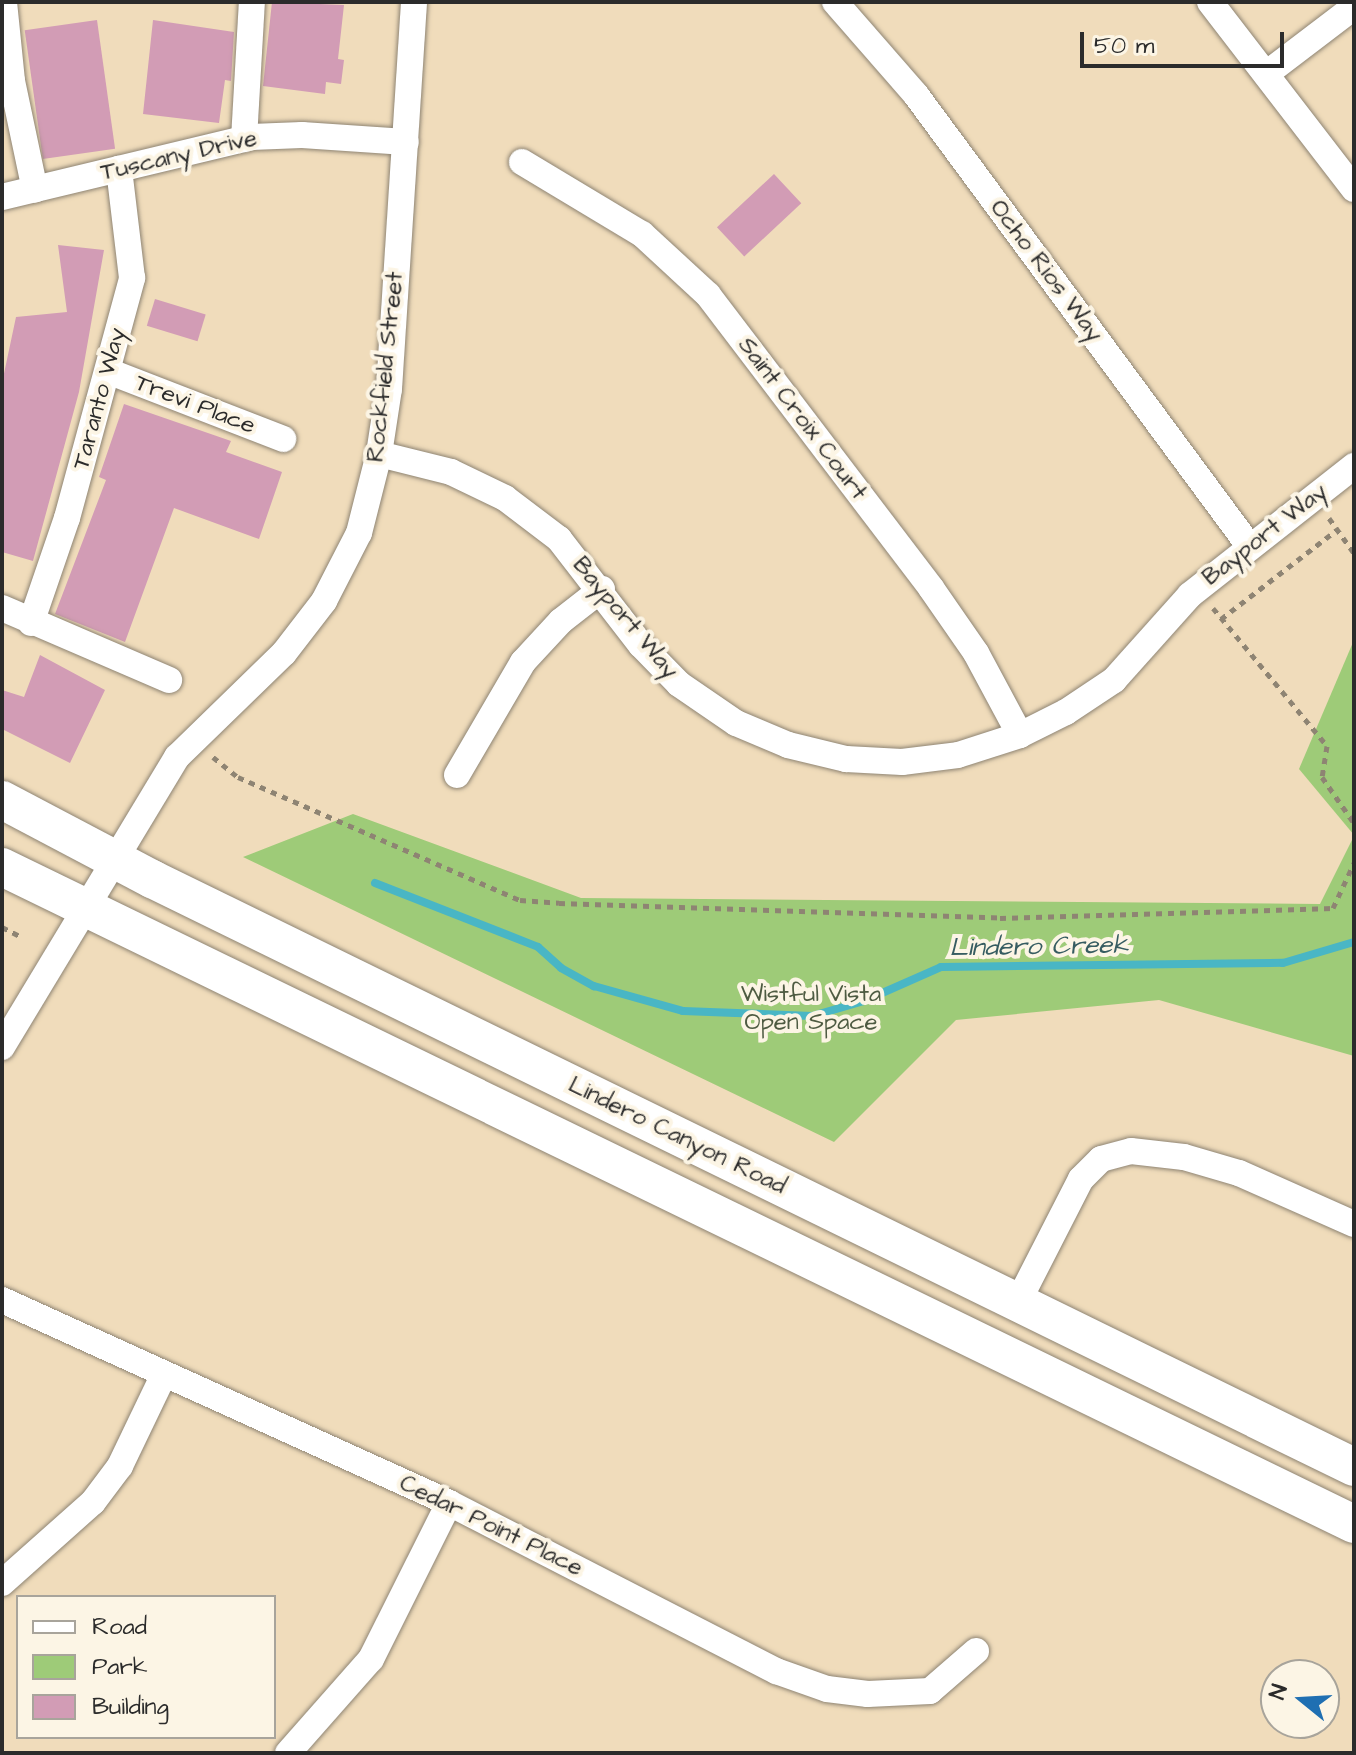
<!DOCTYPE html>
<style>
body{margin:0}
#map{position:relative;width:1356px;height:1755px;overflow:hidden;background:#f0dcbb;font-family:"Architects Daughter",sans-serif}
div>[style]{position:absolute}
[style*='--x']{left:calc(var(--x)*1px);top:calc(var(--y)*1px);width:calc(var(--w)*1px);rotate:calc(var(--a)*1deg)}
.green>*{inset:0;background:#9ecb78}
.stream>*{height:8px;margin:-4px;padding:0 4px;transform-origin:4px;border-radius:4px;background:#49b6c5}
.building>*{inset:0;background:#d29cb5;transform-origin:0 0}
.path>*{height:5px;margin-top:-2.5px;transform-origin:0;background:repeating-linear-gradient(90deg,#8e8473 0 6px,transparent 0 12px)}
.roads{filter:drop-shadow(0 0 2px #8e8473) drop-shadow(0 0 2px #8e8473)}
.street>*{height:26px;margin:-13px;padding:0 13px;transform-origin:13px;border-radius:13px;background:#fff}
.secondary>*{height:38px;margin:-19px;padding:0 19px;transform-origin:19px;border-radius:19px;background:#fff}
span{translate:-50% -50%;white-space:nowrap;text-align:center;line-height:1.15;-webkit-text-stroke:8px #fcf5e5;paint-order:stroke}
.street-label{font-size:24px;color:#2b2b2b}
.park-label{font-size:24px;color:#4e5b42}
.water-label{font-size:26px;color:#365c61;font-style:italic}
.frame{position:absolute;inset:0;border:4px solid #2b2b2b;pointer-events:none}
.legend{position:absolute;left:16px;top:1595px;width:260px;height:144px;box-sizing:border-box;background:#fcf5e5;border:2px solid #a8a49b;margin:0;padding:10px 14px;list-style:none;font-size:24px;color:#2b2b2b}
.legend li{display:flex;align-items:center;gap:16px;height:40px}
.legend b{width:40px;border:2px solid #a8a49b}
.north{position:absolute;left:1260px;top:1659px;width:80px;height:80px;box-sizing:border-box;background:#fcf5e5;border:2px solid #a8a49b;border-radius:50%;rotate:288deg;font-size:22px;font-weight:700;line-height:32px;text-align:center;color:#2b2b2b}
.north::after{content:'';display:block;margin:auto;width:28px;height:36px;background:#1f6fb2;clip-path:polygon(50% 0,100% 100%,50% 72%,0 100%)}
.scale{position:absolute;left:1080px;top:32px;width:204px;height:36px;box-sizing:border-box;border:4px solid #2b2b2b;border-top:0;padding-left:10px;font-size:24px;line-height:28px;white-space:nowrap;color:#2b2b2b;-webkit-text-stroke:6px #fcf5e5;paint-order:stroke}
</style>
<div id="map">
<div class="green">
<div style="clip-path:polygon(1354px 640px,1354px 835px,1299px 769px)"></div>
<div style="clip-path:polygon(353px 814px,581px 898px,1320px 904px,1354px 836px,1354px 1056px,1159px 1000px,956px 1020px,834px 1142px,243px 857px)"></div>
</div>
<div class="stream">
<div style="--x:375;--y:883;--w:175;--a:21.4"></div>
<div style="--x:538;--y:947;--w:31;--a:42"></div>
<div style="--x:561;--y:968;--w:38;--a:29"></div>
<div style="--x:594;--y:986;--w:92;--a:15.7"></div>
<div style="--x:683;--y:1011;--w:129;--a:2.2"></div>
<div style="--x:812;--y:1016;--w:54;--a:-16.1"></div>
<div style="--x:864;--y:1001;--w:84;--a:-23.8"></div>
<div style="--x:941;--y:967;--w:342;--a:-0.7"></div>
<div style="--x:1283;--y:963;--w:74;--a:-16.5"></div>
</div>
<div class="building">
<div style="clip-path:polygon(272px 2px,344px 5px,338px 59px,344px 60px,341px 84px,326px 82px,325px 94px,263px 86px)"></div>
<div style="left:97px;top:20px;width:130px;height:73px;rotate:82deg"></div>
<div style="clip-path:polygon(153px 20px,234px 32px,231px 81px,225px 80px,219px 123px,143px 114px)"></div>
<div style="left:774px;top:174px;width:40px;height:78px;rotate:47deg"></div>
<div style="clip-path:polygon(58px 245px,104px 250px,79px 392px,33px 561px,2px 552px,2px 383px,16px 317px,67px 312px)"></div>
<div style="left:155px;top:299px;width:53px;height:28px;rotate:17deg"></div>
<div style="clip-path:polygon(124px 404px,231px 441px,226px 452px,282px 472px,259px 539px,174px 508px,125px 642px,55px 614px,106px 480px,99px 477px)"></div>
<div style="clip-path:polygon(40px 655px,105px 690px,70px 763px,2px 729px,2px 690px,24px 697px)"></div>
</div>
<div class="path">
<div style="--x:1329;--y:518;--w:43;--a:54.5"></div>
<div style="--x:1213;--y:608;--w:179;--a:50.4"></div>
<div style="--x:1327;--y:746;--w:31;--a:99"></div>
<div style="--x:1322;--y:777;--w:56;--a:55.2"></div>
<div style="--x:1221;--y:619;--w:148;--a:-37.6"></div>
<div style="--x:213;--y:757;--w:32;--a:39"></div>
<div style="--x:238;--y:777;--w:308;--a:23.6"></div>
<div style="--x:520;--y:900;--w:39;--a:4"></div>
<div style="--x:559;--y:903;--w:441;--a:1.9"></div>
<div style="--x:1000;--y:918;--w:333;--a:-1.7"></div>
<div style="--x:1333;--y:908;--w:50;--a:-65"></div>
<div style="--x:2;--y:927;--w:22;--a:27"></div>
</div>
<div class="roads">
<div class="street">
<div style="--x:4;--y:2;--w:79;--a:84.2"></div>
<div style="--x:12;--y:81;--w:111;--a:78.1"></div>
<div style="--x:835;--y:2;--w:123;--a:48.9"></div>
<div style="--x:916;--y:95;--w:562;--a:53.54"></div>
<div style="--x:1210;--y:2;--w:236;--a:52.4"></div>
<div style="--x:1266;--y:74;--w:111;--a:-37.3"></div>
<div style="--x:244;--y:139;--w:137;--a:-86.7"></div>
<div style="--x:522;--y:162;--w:140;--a:31"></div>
<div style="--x:642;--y:234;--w:90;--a:42.7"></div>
<div style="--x:708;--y:295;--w:368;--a:52.7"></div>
<div style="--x:931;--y:588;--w:79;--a:55.3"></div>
<div style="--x:976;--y:653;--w:93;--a:61.8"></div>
<div style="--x:2;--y:197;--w:256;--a:-13.5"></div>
<div style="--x:251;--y:137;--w:51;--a:-2.2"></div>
<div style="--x:302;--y:135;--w:104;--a:3.9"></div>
<div style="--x:108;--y:371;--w:188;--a:21.2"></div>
<div style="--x:379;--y:454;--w:74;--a:14"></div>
<div style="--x:451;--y:472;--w:60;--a:25.7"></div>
<div style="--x:505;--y:498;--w:68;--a:37.2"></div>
<div style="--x:559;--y:539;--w:134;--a:52.3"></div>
<div style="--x:641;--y:645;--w:54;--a:45.7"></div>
<div style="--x:679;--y:684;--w:69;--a:34.4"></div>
<div style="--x:736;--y:723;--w:56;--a:22.9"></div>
<div style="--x:788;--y:745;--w:60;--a:13.6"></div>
<div style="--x:846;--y:759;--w:56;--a:3.1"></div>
<div style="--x:902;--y:762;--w:56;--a:-7.1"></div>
<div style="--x:958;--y:755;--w:65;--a:-17.9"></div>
<div style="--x:1020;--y:735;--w:51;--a:-26.6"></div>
<div style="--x:1066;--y:712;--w:58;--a:-33.7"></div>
<div style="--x:1114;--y:680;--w:114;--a:-48.2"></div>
<div style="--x:1190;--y:595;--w:209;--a:-38.2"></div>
<div style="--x:2;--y:608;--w:182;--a:23.3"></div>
<div style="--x:31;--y:623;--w:111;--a:-71.1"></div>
<div style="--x:67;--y:518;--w:249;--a:-74.8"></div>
<div style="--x:132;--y:278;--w:110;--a:-96.8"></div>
<div style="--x:457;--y:775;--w:131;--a:-59.7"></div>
<div style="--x:523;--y:662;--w:56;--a:-47.2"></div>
<div style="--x:561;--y:621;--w:52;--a:-38"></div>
<div style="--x:2;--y:1047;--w:339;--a:-58.9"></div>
<div style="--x:177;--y:757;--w:149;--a:-44.2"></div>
<div style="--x:284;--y:653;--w:66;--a:-52.4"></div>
<div style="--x:324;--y:601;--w:76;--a:-62.8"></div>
<div style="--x:359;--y:533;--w:81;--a:-75.8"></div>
<div style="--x:379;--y:454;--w:66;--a:-81.3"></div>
<div style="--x:389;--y:389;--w:388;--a:-86.3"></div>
<div style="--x:2;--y:1300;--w:491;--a:24.4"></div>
<div style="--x:449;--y:1503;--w:368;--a:27.2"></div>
<div style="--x:776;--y:1671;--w:54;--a:19.4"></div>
<div style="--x:827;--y:1689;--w:41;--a:7"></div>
<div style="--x:868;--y:1694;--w:62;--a:-2.8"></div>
<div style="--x:930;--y:1691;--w:61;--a:-41"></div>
<div style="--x:1018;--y:1302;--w:138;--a:-62.9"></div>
<div style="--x:1081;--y:1179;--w:28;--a:-45"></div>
<div style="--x:1101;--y:1159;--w:31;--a:-15"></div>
<div style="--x:1131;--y:1151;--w:53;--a:6.5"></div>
<div style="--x:1184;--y:1157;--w:57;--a:16.2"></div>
<div style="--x:1239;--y:1173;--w:126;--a:23.9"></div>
<div style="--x:2;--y:1583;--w:122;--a:-41.7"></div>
<div style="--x:93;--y:1502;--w:45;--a:-53.1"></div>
<div style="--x:120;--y:1466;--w:102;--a:-64.4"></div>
<div style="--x:288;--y:1753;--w:125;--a:-48.6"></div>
<div style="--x:371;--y:1659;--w:174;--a:-63.4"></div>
</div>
<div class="secondary">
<div style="--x:2;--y:800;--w:170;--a:27.8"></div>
<div style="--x:152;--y:879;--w:1338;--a:26.07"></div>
<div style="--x:2;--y:867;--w:1503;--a:25.92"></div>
</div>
</div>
<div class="street-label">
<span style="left:179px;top:156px;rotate:-13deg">Tuscany Drive</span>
<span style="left:1046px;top:271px;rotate:53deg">Ocho Rios Way</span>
<span style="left:386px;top:367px;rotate:-84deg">Rockfield Street</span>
<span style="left:100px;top:399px;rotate:-75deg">Taranto Way</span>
<span style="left:195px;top:405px;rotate:21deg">Trevi Place</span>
<span style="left:802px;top:419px;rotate:53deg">Saint Croix Court</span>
<span style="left:1265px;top:535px;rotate:-38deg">Bayport Way</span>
<span style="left:625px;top:618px;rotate:50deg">Bayport Way</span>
<span style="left:677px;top:1136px;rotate:26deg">Lindero Canyon Road</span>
<span style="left:491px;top:1526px;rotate:26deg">Cedar Point Place</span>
</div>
<div class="park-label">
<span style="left:811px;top:1009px">Wistful Vista<br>Open Space</span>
</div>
<div class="water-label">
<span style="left:1039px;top:947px;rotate:-1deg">Lindero Creek</span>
</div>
<div class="frame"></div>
<ul class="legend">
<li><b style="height:10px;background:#fff"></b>Road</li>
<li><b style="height:22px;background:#9ecb78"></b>Park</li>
<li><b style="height:22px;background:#d29cb5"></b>Building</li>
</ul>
<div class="north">N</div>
<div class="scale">50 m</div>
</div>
